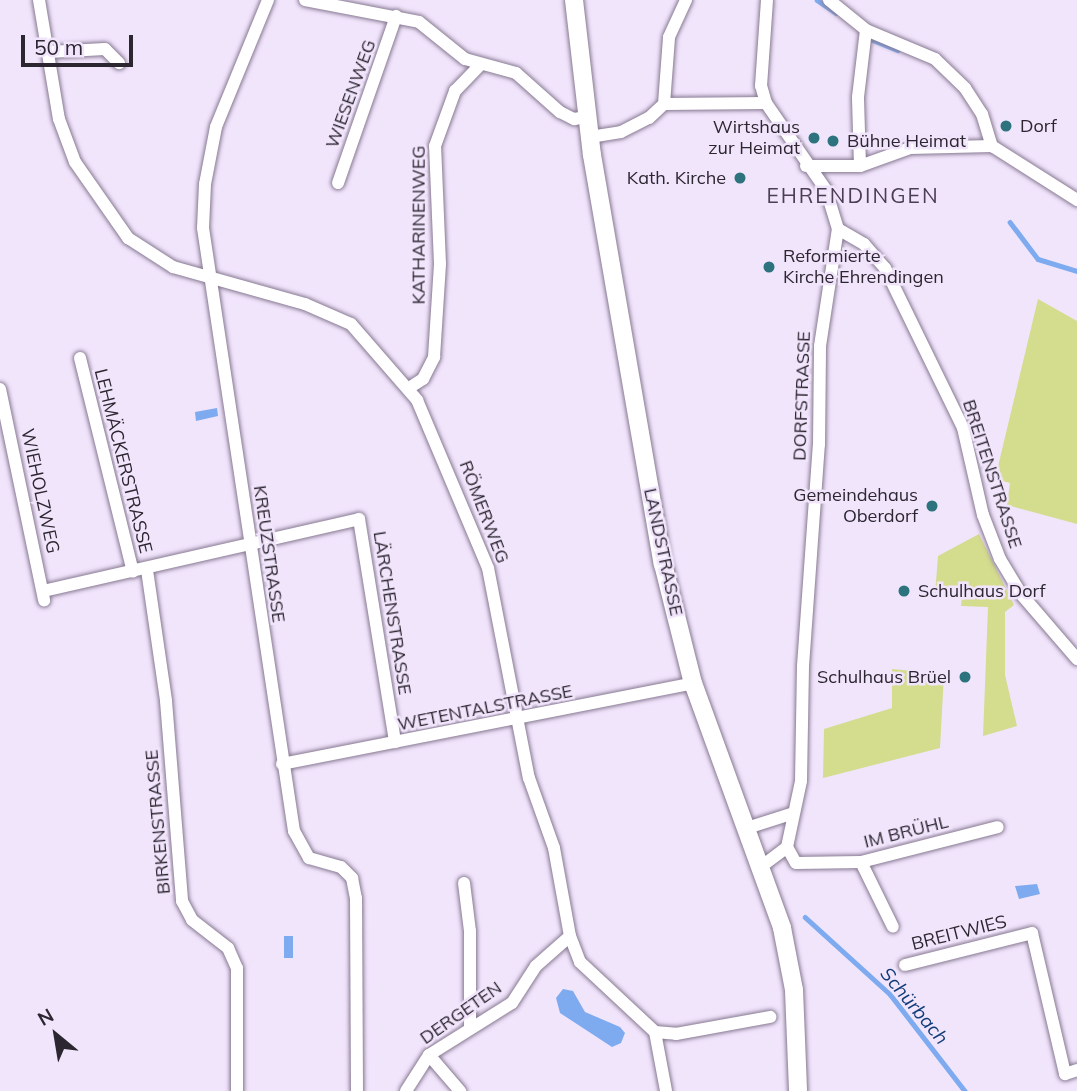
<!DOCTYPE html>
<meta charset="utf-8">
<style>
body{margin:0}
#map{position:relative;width:1077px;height:1091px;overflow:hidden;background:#f1e5fc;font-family:Mulish,sans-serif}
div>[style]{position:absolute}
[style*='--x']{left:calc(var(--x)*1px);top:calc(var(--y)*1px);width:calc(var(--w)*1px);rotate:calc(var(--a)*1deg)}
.green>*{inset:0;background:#d4dc8e}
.water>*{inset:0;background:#7eabf0;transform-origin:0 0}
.stream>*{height:4.5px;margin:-2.25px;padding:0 2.25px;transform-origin:2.25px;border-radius:2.25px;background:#7eabf0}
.roads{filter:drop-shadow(0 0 2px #877992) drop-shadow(0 0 2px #877992)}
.minor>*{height:12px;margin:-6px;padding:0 6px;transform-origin:6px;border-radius:6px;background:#fff}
.secondary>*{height:18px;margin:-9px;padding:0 9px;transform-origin:9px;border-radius:9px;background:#fff}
.dots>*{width:19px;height:19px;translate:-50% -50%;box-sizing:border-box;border:4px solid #f1e5fc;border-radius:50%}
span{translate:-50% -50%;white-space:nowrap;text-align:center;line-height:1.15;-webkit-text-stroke:5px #f1e5fc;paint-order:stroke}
.street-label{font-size:18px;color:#2c2631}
.poi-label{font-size:18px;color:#2c2631}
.left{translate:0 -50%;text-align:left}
.right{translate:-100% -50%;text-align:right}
.water-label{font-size:19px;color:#113b78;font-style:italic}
.quarter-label{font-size:21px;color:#4a3d54;letter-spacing:2px}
.north{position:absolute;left:21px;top:1000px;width:70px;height:70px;-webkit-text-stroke:5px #f1e5fc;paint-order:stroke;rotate:330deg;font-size:19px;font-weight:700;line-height:28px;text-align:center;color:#2c2631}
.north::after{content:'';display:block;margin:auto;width:24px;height:32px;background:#2c2631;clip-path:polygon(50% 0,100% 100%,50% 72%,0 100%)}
.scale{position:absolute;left:21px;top:35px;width:112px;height:32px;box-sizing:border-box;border:4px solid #2c2631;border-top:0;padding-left:9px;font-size:21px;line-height:24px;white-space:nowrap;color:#2c2631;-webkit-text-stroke:5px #f1e5fc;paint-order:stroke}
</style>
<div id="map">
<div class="green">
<div style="clip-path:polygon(1038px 299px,1077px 321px,1077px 524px,1007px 505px,1010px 483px,995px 479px)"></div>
<div style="clip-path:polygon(979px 534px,1014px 605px,1005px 612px,1005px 675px,1017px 726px,983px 736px,988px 607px,961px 606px,962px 596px,935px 594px,938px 556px)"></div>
<div style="clip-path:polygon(892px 669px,944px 674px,940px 748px,823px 778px,824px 729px,892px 708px)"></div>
</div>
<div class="water">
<div style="clip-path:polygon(217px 408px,218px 416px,196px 421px,195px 412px)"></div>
<div style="clip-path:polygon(1037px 884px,1040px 894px,1019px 899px,1015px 886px)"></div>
<div style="left:284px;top:936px;width:9px;height:22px"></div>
<div style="clip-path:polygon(563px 989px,573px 991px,585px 1012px,620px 1027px,625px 1033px,621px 1043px,612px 1047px,560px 1013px,556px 998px)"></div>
</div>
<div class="stream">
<div style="--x:817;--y:0;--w:23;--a:34"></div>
<div style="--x:868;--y:38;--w:32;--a:22"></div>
<div style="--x:1010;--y:222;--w:46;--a:52.9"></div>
<div style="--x:1038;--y:259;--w:41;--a:17.1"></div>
<div style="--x:805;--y:917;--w:115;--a:42.2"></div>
<div style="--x:890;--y:994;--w:123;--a:52.3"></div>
</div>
<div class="roads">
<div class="minor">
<div style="--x:39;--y:0;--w:121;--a:80.5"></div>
<div style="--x:59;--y:119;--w:46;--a:69.6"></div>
<div style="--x:75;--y:162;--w:93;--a:55.1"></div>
<div style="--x:128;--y:238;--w:54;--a:32.8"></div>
<div style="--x:173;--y:267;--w:137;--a:15.7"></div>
<div style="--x:305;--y:304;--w:50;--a:23.5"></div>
<div style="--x:351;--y:324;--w:101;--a:49"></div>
<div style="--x:417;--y:400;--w:182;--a:67.1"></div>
<div style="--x:488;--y:568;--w:214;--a:79"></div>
<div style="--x:529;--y:778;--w:74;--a:70.3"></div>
<div style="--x:554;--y:848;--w:89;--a:79.7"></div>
<div style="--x:570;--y:936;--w:28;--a:69"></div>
<div style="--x:580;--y:962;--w:103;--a:43"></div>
<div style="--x:655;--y:1032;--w:21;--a:5"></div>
<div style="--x:676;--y:1034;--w:96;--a:-10.3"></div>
<div style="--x:268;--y:0;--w:137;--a:112.3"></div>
<div style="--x:216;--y:127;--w:58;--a:100.9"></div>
<div style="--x:205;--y:184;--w:44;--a:92.6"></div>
<div style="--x:203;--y:228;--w:610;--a:81.42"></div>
<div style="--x:294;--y:831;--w:31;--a:61"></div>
<div style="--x:309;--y:858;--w:33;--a:16"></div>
<div style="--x:341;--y:867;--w:16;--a:45"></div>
<div style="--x:352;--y:878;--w:20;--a:79"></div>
<div style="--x:356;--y:898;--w:193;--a:89.7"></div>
<div style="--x:305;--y:0;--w:116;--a:10.9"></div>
<div style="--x:419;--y:22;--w:59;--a:38.8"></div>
<div style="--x:465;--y:59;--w:53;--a:15.4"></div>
<div style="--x:516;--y:73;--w:59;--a:41.6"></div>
<div style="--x:560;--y:112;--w:16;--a:27"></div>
<div style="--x:574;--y:119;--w:13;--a:-9"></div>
<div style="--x:829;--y:0;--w:48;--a:39"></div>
<div style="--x:866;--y:30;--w:75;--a:22.8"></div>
<div style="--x:935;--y:59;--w:42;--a:44"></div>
<div style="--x:965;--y:88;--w:31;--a:57"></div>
<div style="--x:982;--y:114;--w:34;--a:73"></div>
<div style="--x:992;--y:146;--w:101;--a:32.4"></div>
<div style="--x:48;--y:52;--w:57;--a:-3"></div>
<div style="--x:105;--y:49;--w:20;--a:45"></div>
<div style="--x:664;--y:104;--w:102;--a:-0.6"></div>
<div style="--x:590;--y:137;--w:31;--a:-9"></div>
<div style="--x:621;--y:132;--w:31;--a:-27"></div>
<div style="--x:649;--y:118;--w:21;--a:-43"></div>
<div style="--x:664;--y:104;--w:67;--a:-85.7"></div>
<div style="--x:669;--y:37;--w:41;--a:-65.3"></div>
<div style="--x:806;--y:166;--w:54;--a:0"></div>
<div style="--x:860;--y:166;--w:53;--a:-19.8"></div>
<div style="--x:910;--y:148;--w:82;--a:-1.4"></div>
<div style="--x:860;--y:166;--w:69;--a:-91.7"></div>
<div style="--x:858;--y:97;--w:67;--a:-83.2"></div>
<div style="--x:338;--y:183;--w:177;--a:-70.8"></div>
<div style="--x:838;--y:229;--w:30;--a:30"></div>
<div style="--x:864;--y:244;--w:32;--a:49"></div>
<div style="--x:885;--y:268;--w:178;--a:64"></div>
<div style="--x:963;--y:428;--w:89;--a:77.1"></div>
<div style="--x:983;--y:515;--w:47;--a:68.9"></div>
<div style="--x:1000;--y:559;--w:41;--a:59"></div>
<div style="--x:1021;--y:594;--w:86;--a:49.3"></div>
<div style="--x:80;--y:358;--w:220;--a:76.1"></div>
<div style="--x:409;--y:388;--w:17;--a:-33"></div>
<div style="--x:423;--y:379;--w:25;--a:-63"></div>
<div style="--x:434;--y:357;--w:93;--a:-86.3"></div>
<div style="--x:440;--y:264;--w:118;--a:-92.4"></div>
<div style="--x:435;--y:146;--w:59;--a:-70"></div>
<div style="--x:455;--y:91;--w:35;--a:-46"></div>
<div style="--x:0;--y:389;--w:216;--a:78.2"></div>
<div style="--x:147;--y:570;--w:132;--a:81.7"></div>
<div style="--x:166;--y:701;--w:201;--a:85.4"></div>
<div style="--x:182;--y:901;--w:21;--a:62"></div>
<div style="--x:192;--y:920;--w:46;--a:37.9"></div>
<div style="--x:228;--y:948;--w:22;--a:66"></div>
<div style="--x:237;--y:968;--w:123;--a:90"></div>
<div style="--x:43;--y:591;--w:324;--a:-12.8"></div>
<div style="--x:359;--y:519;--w:226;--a:80.8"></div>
<div style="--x:282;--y:764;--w:419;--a:-11.1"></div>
<div style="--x:747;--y:828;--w:46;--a:-17.7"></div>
<div style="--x:787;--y:847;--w:18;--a:61"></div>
<div style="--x:796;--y:863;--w:65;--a:-0.9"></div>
<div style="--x:861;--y:862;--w:141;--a:-14.3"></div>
<div style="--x:861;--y:862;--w:72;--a:63.8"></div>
<div style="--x:762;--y:866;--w:31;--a:-37"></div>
<div style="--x:787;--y:847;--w:67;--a:-78"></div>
<div style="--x:801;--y:781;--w:115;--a:-89"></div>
<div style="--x:803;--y:666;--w:222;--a:-85.9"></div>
<div style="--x:819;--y:445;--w:99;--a:-89.4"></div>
<div style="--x:820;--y:346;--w:118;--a:-81.3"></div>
<div style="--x:838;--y:229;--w:41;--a:-107.1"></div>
<div style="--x:826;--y:190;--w:106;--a:-124.6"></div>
<div style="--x:766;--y:103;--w:18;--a:-106"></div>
<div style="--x:761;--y:86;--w:86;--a:-86"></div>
<div style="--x:464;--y:883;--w:48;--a:82.9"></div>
<div style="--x:470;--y:931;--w:97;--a:90"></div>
<div style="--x:905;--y:965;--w:131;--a:-14.1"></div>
<div style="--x:1032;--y:933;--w:145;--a:76.8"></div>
<div style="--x:1065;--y:1074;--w:13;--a:-18"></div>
<div style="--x:655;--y:1032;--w:60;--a:79.4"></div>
<div style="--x:429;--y:1055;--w:48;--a:49.3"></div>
<div style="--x:406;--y:1091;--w:43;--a:-57.4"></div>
<div style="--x:429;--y:1055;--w:98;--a:-32.1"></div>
<div style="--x:512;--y:1003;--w:44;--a:-57"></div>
<div style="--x:536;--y:966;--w:45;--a:-41.4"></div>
</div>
<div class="secondary">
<div style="--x:574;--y:0;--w:156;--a:83.4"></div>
<div style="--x:592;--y:155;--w:415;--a:80.2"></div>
<div style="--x:663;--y:564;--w:123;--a:75.9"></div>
<div style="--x:693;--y:683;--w:261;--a:70"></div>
<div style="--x:782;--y:928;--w:63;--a:79"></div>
<div style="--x:794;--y:990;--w:101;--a:87.7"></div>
</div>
</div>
<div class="dots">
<div style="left:1006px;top:126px;background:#2c737e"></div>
<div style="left:814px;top:138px;background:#2c737e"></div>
<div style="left:833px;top:141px;background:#2c737e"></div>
<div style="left:740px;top:178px;background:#2c737e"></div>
<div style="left:769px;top:267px;background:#2c737e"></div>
<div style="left:932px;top:506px;background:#2c737e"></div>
<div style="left:904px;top:591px;background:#2c737e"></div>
<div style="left:965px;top:677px;background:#2c737e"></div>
</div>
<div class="street-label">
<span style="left:351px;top:94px;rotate:-70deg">WIESENWEG</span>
<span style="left:419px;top:225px;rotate:-90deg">KATHARINENWEG</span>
<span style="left:802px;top:396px;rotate:-88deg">DORFSTRASSE</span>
<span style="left:123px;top:461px;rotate:76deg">LEHMÄCKERSTRASSE</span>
<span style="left:992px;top:474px;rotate:72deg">BREITENSTRASSE</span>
<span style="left:40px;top:491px;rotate:78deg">WIEHOLZWEG</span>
<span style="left:484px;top:512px;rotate:69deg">RÖMERWEG</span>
<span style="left:663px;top:552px;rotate:78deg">LANDSTRASSE</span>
<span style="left:269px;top:554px;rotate:82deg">KREUZSTRASSE</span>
<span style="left:392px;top:613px;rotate:81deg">LÄRCHENSTRASSE</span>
<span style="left:485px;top:708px;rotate:-11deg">WETENTALSTRASSE</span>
<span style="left:158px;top:822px;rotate:-95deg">BIRKENSTRASSE</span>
<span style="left:906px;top:832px;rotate:-14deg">IM BRÜHL</span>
<span style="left:959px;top:933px;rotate:-14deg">BREITWIES</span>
<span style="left:461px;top:1013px;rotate:-35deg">DERGETEN</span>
</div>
<div class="poi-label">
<span class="left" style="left:1020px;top:126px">Dorf</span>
<span class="right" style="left:800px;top:138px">Wirtshaus<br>zur Heimat</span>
<span class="left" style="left:847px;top:141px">Bühne Heimat</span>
<span class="right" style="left:726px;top:178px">Kath. Kirche</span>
<span class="left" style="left:783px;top:267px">Reformierte<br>Kirche Ehrendingen</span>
<span class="right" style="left:918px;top:506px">Gemeindehaus<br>Oberdorf</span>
<span class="left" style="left:918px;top:591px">Schulhaus Dorf</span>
<span class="right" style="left:951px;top:677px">Schulhaus Brüel</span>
</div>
<div class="water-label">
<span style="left:914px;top:1006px;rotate:50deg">Schürbach</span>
</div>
<div class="quarter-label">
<span style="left:853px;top:195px">EHRENDINGEN</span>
</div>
<div class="north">N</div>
<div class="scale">50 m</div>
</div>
